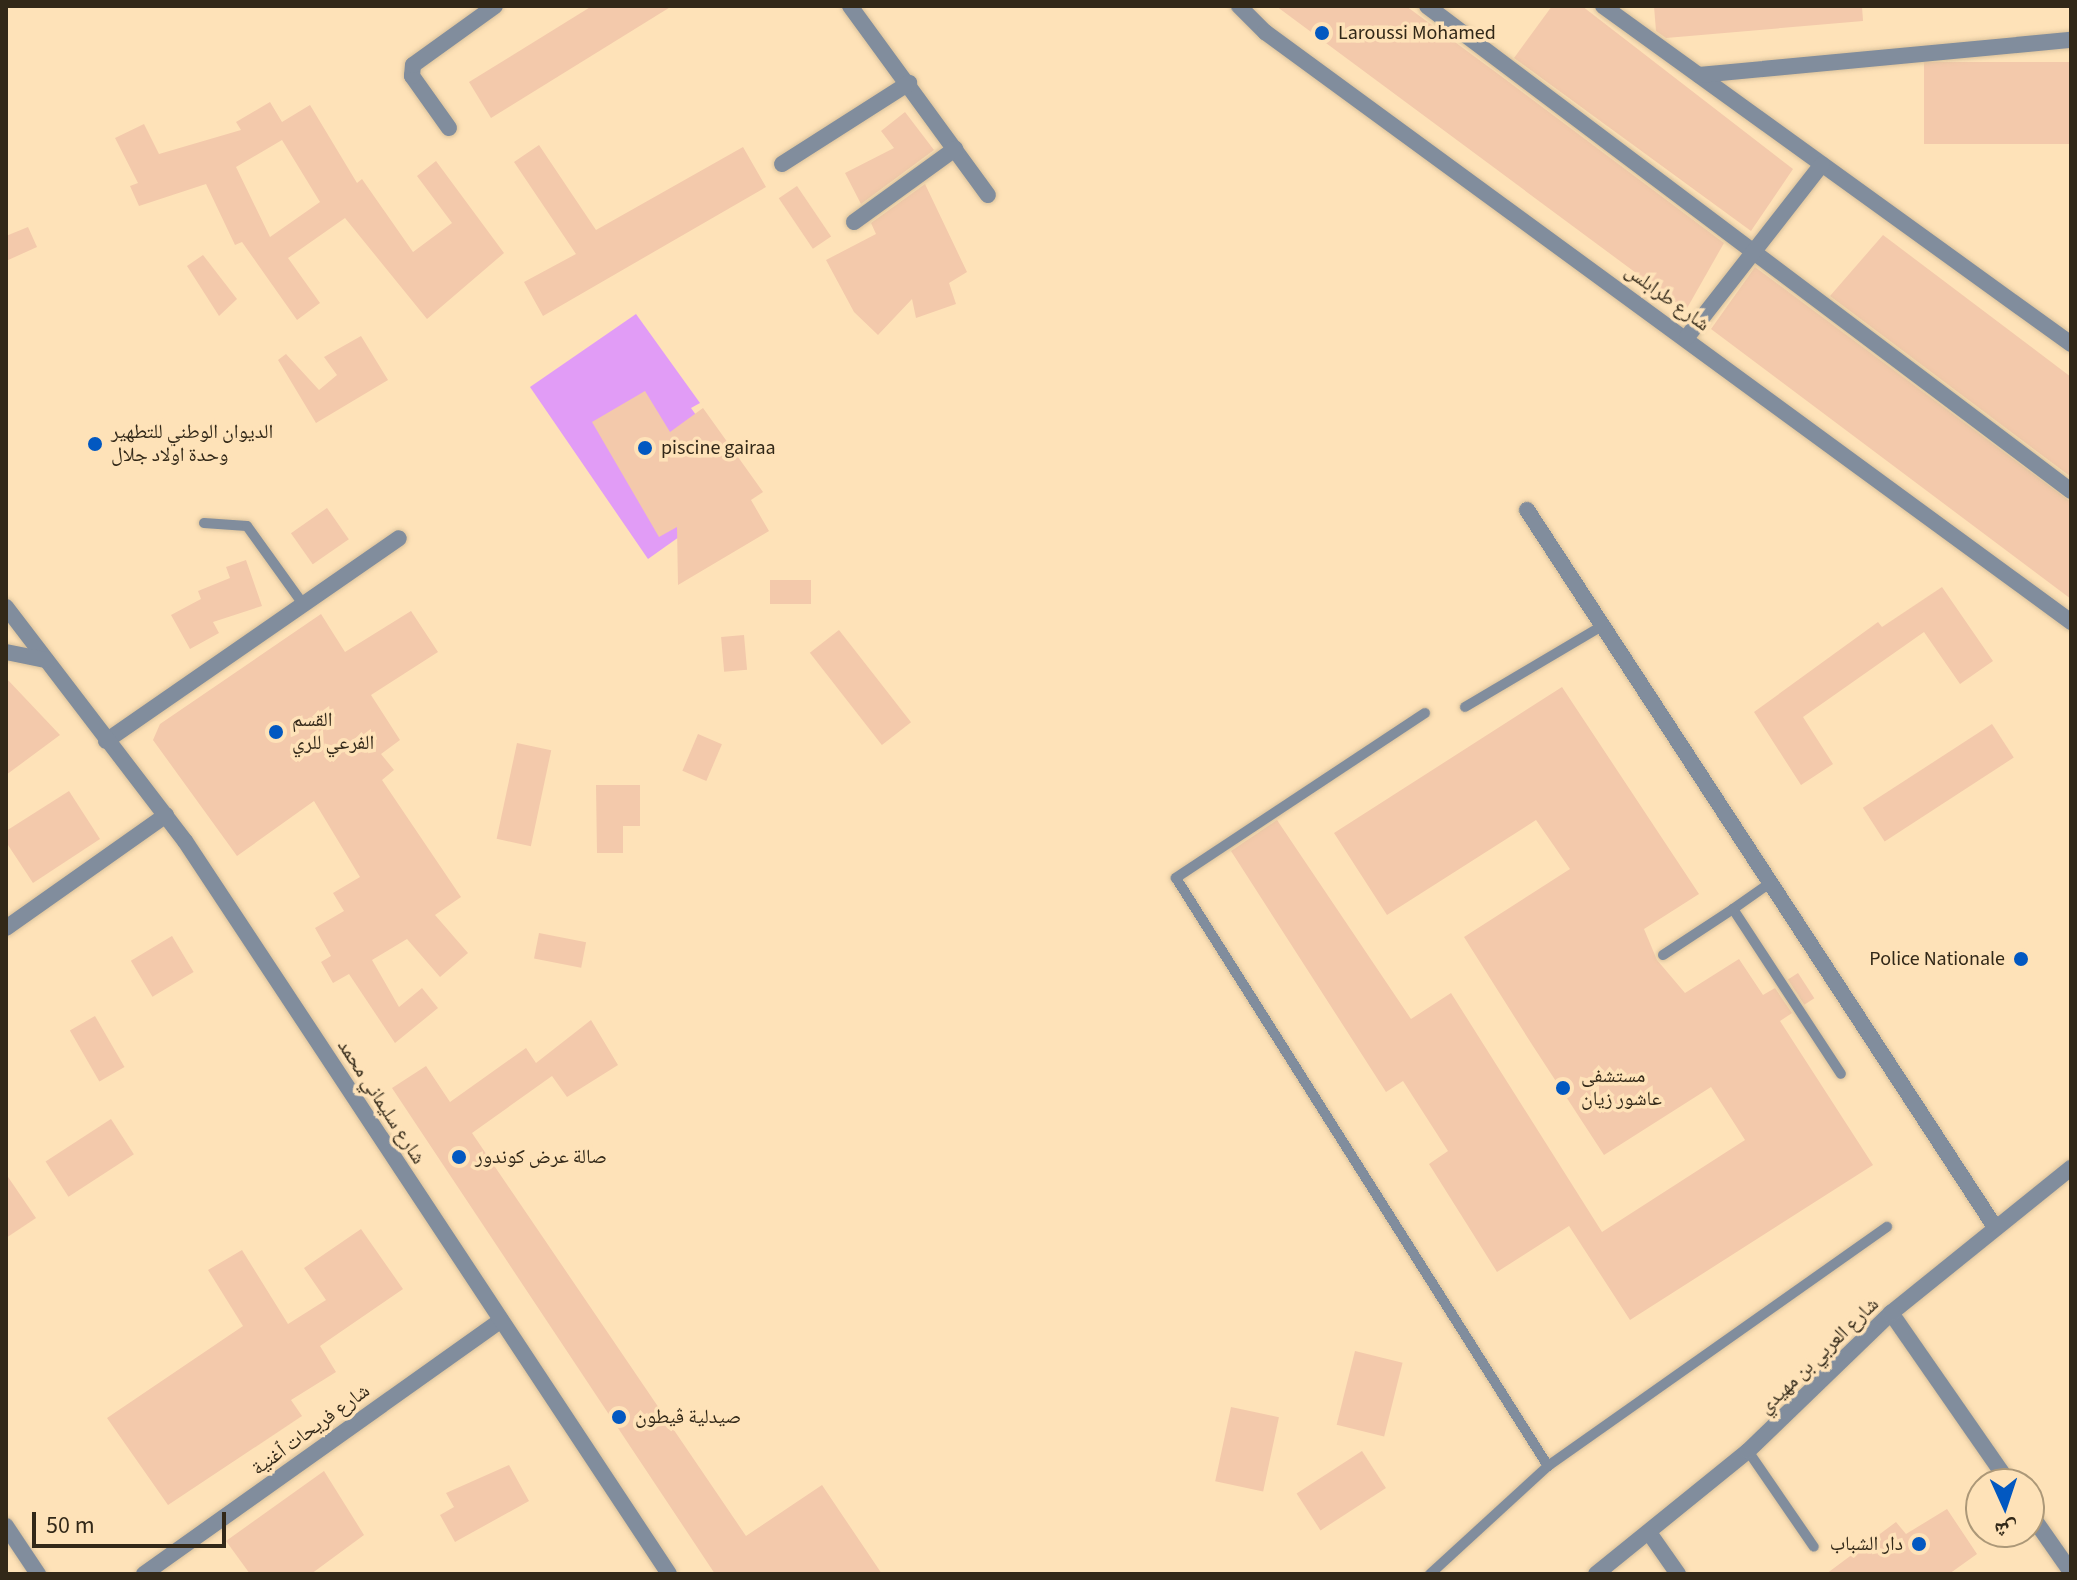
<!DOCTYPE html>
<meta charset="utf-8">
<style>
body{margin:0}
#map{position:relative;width:2077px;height:1580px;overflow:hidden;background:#fee2b8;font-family:"Source Sans 3","Noto Naskh Arabic",sans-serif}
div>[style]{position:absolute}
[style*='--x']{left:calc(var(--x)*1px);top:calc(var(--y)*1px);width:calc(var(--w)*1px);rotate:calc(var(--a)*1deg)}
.water>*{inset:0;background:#e19cf6}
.building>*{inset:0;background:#f3c9ab;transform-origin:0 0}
.roads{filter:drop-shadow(0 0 2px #d9c19b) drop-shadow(0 0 2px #d9c19b)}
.service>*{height:10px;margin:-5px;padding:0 5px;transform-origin:5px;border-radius:5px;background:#818d9d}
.minor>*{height:16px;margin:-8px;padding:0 8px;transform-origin:8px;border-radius:8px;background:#818d9d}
.tertiary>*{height:16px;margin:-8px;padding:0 8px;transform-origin:8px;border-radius:8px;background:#818d9d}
.dots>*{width:22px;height:22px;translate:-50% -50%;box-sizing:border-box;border:4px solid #fee2b8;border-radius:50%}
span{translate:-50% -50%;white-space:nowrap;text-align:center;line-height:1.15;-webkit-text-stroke:7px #fee2b8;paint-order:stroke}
.poi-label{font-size:20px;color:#322818}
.left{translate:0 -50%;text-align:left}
.right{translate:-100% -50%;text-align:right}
.street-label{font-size:20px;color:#322818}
.frame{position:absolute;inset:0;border:8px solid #322818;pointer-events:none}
.north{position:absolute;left:1965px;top:1468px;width:80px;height:80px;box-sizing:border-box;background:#fee2b8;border:2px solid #ac9878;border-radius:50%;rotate:177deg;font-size:22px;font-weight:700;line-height:32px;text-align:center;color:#322818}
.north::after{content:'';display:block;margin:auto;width:28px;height:36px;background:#0258c1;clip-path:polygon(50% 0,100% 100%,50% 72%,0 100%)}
.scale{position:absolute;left:32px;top:1512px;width:194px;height:36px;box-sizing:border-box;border:4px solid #322818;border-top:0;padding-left:10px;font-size:24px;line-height:28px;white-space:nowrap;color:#322818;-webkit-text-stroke:6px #fee2b8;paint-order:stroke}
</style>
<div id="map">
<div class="water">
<div style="clip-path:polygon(636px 314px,700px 403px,691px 408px,748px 488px,648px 559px,530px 387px)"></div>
</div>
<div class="building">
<div style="clip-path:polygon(592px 6px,672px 6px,491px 118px,469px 82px)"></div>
<div style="clip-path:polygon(1276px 6px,1406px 6px,1501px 76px,1724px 243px,1686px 310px)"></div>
<div style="clip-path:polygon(1552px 6px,1582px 6px,1793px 169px,1751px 231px,1514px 58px)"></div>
<div style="clip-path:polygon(1654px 6px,1862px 6px,1863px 21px,1666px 38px,1656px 31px)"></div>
<div style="left:2071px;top:62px;width:82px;height:147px;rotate:90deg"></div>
<div style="clip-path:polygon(evenodd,270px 102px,282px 122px,310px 105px,357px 183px,362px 179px,413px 252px,452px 223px,417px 176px,436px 161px,504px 253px,427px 319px,345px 218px,288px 258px,320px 303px,297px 320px,242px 242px,235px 245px,206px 184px,139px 206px,130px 186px,138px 183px,115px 138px,144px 124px,159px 154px,241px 130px,236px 122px,270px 102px,282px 140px,320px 202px,270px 237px,236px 167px,282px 140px)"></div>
<div style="clip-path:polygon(905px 112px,934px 150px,861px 204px,845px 173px,894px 148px,881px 131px)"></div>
<div style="clip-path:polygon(539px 145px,596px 230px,743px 147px,766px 187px,543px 316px,524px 282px,576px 254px,514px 162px)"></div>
<div style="clip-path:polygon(925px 184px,967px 272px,949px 283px,956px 304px,916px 318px,912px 299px,878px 335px,854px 312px,826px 260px,876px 234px,871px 223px)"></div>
<div style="left:797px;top:186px;width:61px;height:22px;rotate:56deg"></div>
<div style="clip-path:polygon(28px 227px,37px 247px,6px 261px,6px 236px)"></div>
<div style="clip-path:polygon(1883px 235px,2071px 377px,2071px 477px,1830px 296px)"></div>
<div style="clip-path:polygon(203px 255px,237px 299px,219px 316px,187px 266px)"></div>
<div style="clip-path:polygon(1755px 267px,2071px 502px,2071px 599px,1711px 329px)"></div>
<div style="clip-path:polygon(361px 336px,388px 380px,316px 423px,278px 360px,286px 354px,319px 390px,337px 375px,324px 357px)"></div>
<div style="clip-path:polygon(645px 391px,670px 432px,703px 408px,763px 492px,751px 500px,769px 531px,678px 585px,677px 527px,659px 537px,592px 422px)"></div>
<div style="left:327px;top:508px;width:38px;height:44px;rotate:55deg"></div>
<div style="clip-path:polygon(246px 560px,262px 606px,213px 622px,219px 633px,190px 649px,171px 615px,201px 599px,198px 591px,230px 578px,226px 567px)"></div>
<div style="left:811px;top:580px;width:24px;height:41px;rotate:90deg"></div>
<div style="clip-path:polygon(1942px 587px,1993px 661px,1960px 684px,1924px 632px,1803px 717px,1833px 764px,1801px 785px,1754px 712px,1878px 622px,1882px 627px)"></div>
<div style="clip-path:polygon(411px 611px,438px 652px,371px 695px,400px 740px,381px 754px,394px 770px,382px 780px,461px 897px,435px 915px,468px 953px,440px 977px,407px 939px,372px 960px,399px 1007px,422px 988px,438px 1008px,395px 1043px,349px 974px,333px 983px,321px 962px,331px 956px,315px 928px,344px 911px,333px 893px,360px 877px,314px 801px,237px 856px,153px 740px,160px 724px,321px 614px,345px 652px)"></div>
<div style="left:839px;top:630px;width:117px;height:37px;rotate:52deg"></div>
<div style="left:744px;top:635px;width:35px;height:23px;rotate:85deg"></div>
<div style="clip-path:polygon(6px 678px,60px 735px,6px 775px)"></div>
<div style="clip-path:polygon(1562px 687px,1699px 894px,1644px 929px,1657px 960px,1685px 993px,1739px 959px,1763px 995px,1775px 988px,1792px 1013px,1780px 1021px,1873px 1165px,1630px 1320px,1569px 1226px,1497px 1272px,1429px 1164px,1448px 1151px,1403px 1081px,1386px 1092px,1231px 851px,1277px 820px,1411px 1019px,1451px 993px,1602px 1232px,1745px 1140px,1711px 1087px,1604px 1155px,1531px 1043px,1464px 937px,1570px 869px,1536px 820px,1387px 915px,1334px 833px)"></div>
<div style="left:1992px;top:724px;width:40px;height:154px;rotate:57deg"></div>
<div style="left:698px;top:734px;width:26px;height:40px;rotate:23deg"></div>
<div style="left:517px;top:743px;width:35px;height:98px;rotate:12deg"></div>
<div style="clip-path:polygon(596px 785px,640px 785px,640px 826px,623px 826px,623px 853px,597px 853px)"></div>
<div style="clip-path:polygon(69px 791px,100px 839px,33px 883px,6px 842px,6px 831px)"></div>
<div style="left:539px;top:933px;width:48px;height:26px;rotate:11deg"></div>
<div style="left:172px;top:936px;width:42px;height:48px;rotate:59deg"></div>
<div style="left:1798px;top:973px;width:30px;height:12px;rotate:57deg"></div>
<div style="left:95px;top:1016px;width:59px;height:29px;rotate:60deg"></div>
<div style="clip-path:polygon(591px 1020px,618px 1065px,567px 1097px,552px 1076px,472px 1133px,746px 1536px,822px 1485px,882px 1574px,715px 1574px,392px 1088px,426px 1066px,450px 1102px,526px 1048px,536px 1063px)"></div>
<div style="left:111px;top:1119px;width:42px;height:78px;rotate:57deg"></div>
<div style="clip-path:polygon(6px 1174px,36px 1218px,6px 1238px)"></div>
<div style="clip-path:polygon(361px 1229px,403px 1289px,320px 1346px,336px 1372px,291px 1400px,302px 1416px,168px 1505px,107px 1418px,243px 1326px,208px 1270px,242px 1250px,288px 1324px,326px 1300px,304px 1268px)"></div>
<div style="left:1355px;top:1351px;width:49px;height:76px;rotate:14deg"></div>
<div style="left:1231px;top:1407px;width:49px;height:76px;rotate:12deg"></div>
<div style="left:1362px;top:1451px;width:44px;height:78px;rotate:57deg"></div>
<div style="clip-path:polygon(509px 1465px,529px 1501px,455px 1542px,440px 1515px,454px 1507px,446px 1493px)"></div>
<div style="clip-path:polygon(324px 1471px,364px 1535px,311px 1574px,250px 1574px,226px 1541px)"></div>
<div style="clip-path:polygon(1947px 1509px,1977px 1554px,1949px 1574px,1826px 1574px,1896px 1522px,1906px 1534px)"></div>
</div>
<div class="roads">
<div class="service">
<div style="--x:204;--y:523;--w:43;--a:4"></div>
<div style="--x:247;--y:526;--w:96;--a:54.3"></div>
<div style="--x:1465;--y:707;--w:159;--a:-30.6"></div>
<div style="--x:1425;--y:713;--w:299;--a:146.5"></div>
<div style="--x:1176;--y:878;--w:696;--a:57.68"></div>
<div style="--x:1548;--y:1466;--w:160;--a:137.5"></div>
<div style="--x:1770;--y:883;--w:45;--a:144.9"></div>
<div style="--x:1733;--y:909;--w:197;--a:56.8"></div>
<div style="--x:1663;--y:955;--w:84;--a:-33.3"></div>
<div style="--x:1748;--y:1451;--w:116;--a:55.5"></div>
<div style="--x:1548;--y:1466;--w:415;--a:-35.2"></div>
</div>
<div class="minor">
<div style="--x:850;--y:6;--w:234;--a:53.9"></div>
<div style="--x:1239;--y:6;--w:37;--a:45"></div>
<div style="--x:1265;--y:32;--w:999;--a:36.2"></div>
<div style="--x:1427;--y:6;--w:806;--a:36.98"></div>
<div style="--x:1603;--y:6;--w:577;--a:35.84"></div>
<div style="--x:1699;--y:75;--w:374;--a:-5.4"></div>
<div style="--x:449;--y:128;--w:64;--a:-125.4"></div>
<div style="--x:412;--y:76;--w:11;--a:-85"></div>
<div style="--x:413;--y:65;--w:101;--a:-35.7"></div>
<div style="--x:782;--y:164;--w:151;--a:-32.5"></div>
<div style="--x:854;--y:222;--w:125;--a:-35.9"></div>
<div style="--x:1687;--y:337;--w:219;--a:-52"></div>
<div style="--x:1527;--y:510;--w:856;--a:56.87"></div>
<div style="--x:106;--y:741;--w:356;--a:-34.7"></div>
<div style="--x:6;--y:928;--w:196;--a:-35.2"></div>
<div style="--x:1891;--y:1313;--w:208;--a:55.2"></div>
<div style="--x:2029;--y:1512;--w:73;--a:55"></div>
<div style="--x:6;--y:1526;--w:58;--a:56.3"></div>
<div style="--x:1650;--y:1534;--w:49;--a:55"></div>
<div style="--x:144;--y:1574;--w:438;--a:-35.4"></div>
</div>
<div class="tertiary">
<div style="--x:6;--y:607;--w:295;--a:52.6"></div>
<div style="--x:185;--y:841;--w:878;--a:56.56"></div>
<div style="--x:6;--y:652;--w:41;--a:11.3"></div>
<div style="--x:1596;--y:1574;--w:196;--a:-39"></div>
<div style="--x:1748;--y:1451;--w:199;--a:-44"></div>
<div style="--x:1891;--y:1313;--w:231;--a:-38.9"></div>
</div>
</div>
<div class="dots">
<div style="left:1322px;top:33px;background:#0258c1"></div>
<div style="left:95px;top:444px;background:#0258c1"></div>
<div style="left:645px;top:448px;background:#0258c1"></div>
<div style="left:276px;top:732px;background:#0258c1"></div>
<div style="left:2021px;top:959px;background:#0258c1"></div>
<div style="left:1563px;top:1088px;background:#0258c1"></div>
<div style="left:459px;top:1157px;background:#0258c1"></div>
<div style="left:619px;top:1417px;background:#0258c1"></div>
<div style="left:1919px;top:1544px;background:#0258c1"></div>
</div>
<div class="poi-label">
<span class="left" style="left:1338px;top:33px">Laroussi Mohamed</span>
<span class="left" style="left:111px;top:444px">الديوان الوطني للتطهير<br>وحدة اولاد جلال</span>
<span class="left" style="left:661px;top:448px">piscine gairaa</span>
<span class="left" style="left:292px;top:732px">القسم<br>الفرعي للري</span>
<span class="right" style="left:2005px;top:959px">Police Nationale</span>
<span class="left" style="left:1581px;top:1088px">مستشفى<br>عاشور زيان</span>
<span class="left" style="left:475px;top:1157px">صالة عرض كوندور</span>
<span class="left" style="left:635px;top:1417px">صيدلية ڨيطون</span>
<span class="right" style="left:1903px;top:1544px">دار الشباب</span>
</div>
<div class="street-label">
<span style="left:1667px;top:298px;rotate:36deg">شارع طرابلس</span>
<span style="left:381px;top:1102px;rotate:57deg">شارع سليماني محمد</span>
<span style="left:1819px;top:1356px;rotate:-44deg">شارع العربي بن مهيدي</span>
<span style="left:311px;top:1430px;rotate:-36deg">شارع فريحات ٱغنية</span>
</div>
<div class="frame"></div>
<div class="north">ش</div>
<div class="scale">50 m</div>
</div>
